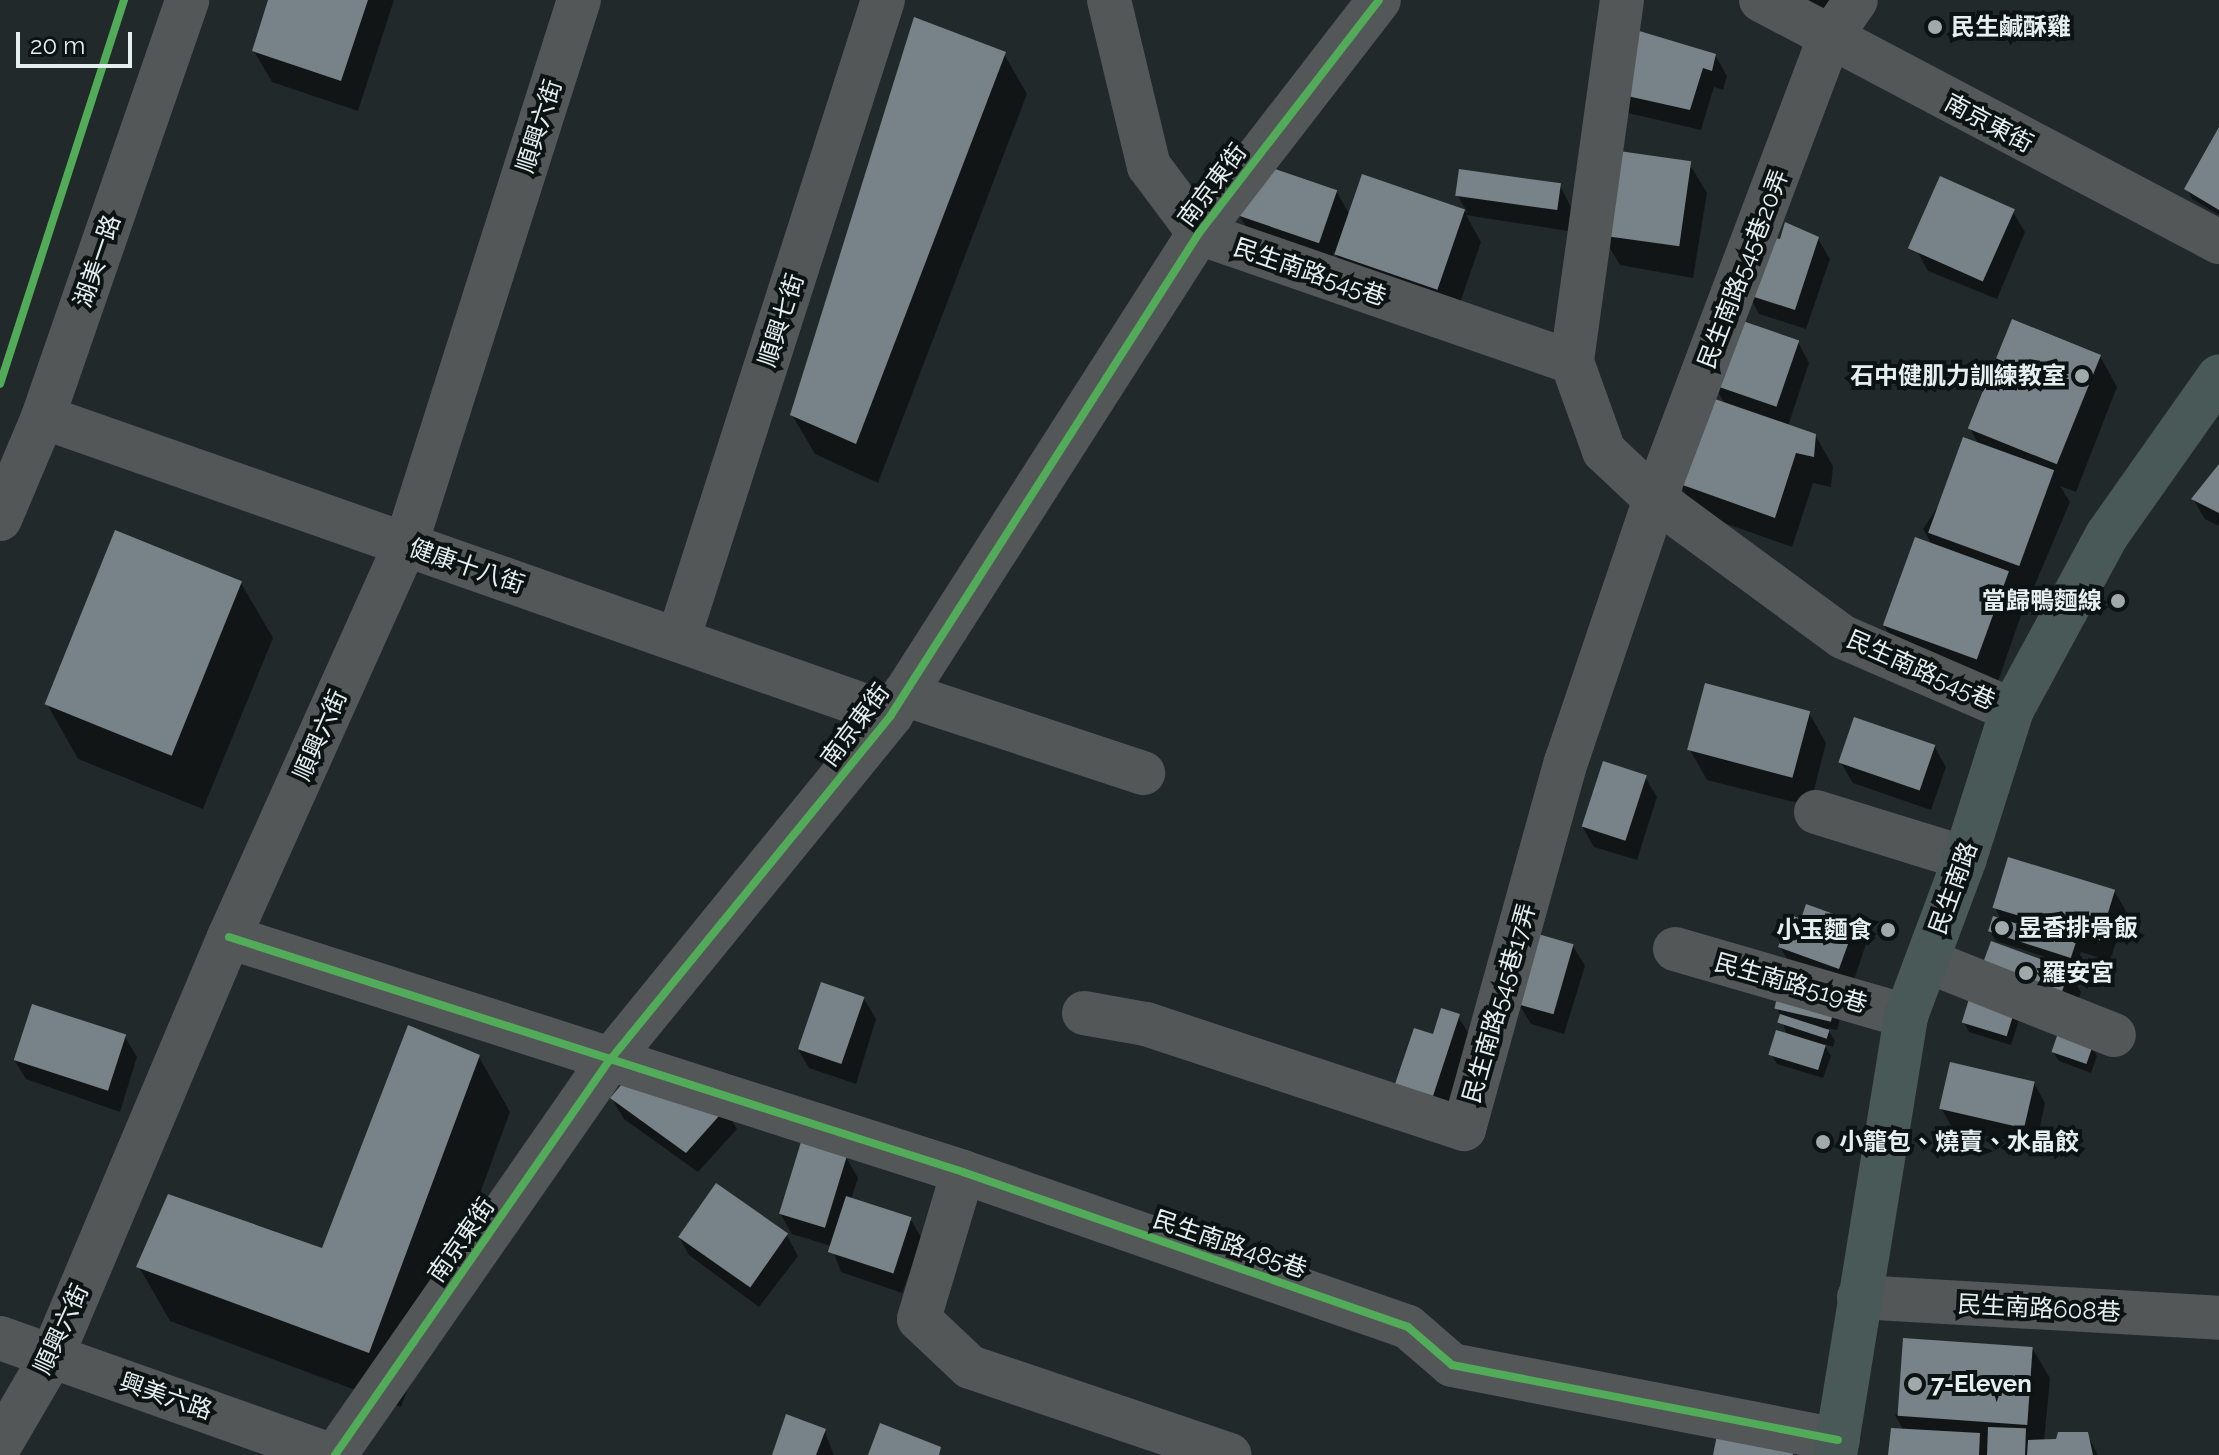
<!DOCTYPE html>
<meta charset="utf-8">
<style>
body{margin:0}
#map{position:relative;width:2219px;height:1455px;overflow:hidden;background:#22292a;font-family:Raleway,"Noto Sans TC",sans-serif}
div>[style]{position:absolute}
[style*='--x']{left:calc(var(--x)*1px);top:calc(var(--y)*1px);width:calc(var(--w)*1px);rotate:calc(var(--a)*1deg)}
.shadow>*{inset:0;background:#0007}
.building>*{inset:0;background:#778388;transform-origin:0 0}
.minor>*{height:44px;margin:-22px;padding:0 22px;transform-origin:22px;border-radius:22px;background:#535758}
.major>*{height:44px;margin:-22px;padding:0 22px;transform-origin:22px;border-radius:22px;background:#495957}
.cycleway>*{height:8px;margin:-4px;padding:0 4px;transform-origin:4px;border-radius:4px;background:#51ab58}
.dots>*{width:22px;height:22px;translate:-50% -50%;box-sizing:border-box;border:4px solid #0d1313;border-radius:50%}
span{translate:-50% -50%;white-space:nowrap;text-align:center;line-height:1.15;-webkit-text-stroke:8px #0d1313;paint-order:stroke}
.poi-label{font-size:24px;color:#e6efef;font-weight:700}
.left{translate:0 -50%;text-align:left}
.right{translate:-100% -50%;text-align:right}
.street-label{font-size:24px;color:#e6efef}
.scale{position:absolute;left:16px;top:32px;width:116px;height:36px;box-sizing:border-box;border:4px solid #e6efef;border-top:0;padding-left:10px;font-size:24px;line-height:28px;white-space:nowrap;color:#e6efef;-webkit-text-stroke:6px #0d1313;paint-order:stroke}
</style>
<div id="map">
<div class="shadow">
<div style="clip-path:polygon(271px 0,394px 0,358px 111px,272px 82px,254px 51px)"></div>
<div style="clip-path:polygon(1805px 0,1865px 0,1857px 22px)"></div>
<div style="clip-path:polygon(1627px 30px,1715px 55px,1727px 76px,1723px 90px,1714px 87px,1701px 130px,1628px 113px)"></div>
<div style="clip-path:polygon(1004px 54px,1027px 94px,878px 483px,815px 454px,792px 415px)"></div>
<div style="clip-path:polygon(2219px 131px,2219px 215px,2192px 199px,2187px 189px)"></div>
<div style="clip-path:polygon(1689px 163px,1707px 193px,1693px 278px,1620px 265px,1602px 235px)"></div>
<div style="clip-path:polygon(1363px 176px,1468px 213px,1457px 195px,1560px 186px,1571px 207px,1568px 231px,1466px 215px,1481px 242px,1454px 320px,1353px 285px,1334px 252px,1331px 262px,1251px 235px,1239px 215px,1336px 191px,1350px 215px)"></div>
<div style="clip-path:polygon(2013px 212px,2025px 232px,1997px 299px,1928px 271px,1917px 251px)"></div>
<div style="clip-path:polygon(1818px 239px,1830px 259px,1806px 329px,1759px 314px,1748px 293px,1781px 241px)"></div>
<div style="clip-path:polygon(1798px 342px,1809px 363px,1788px 426px,1815px 435px,1833px 466px,1831px 487px,1813px 483px,1792px 547px,1696px 513px,1679px 483px,1725px 404px,1713px 383px)"></div>
<div style="clip-path:polygon(2100px 356px,2117px 387px,2076px 492px,2060px 486px,2070px 502px,2031px 594px,2016px 588px,2025px 604px,1995px 690px,1901px 655px,1883px 624px,1932px 545px,1923px 529px,1979px 445px,1969px 427px)"></div>
<div style="clip-path:polygon(2219px 467px,2219px 526px,2205px 519px,2193px 499px)"></div>
<div style="clip-path:polygon(241px 583px,273px 638px,203px 809px,78px 759px,47px 704px)"></div>
<div style="clip-path:polygon(1809px 713px,1826px 743px,1810px 806px,1707px 780px,1690px 750px)"></div>
<div style="clip-path:polygon(1934px 746px,1946px 767px,1931px 810px,1853px 783px,1841px 763px)"></div>
<div style="clip-path:polygon(1645px 777px,1657px 797px,1637px 860px,1594px 847px,1582px 826px)"></div>
<div style="clip-path:polygon(2114px 891px,2126px 911px,2110px 961px,2081px 952px,2076px 967px,1996px 941px,1990px 931px,2002px 921px,1995px 908px)"></div>
<div style="clip-path:polygon(1802px 921px,1855px 924px,1866px 944px,1851px 989px,1792px 967px,1780px 947px)"></div>
<div style="clip-path:polygon(1573px 946px,1585px 966px,1564px 1034px,1531px 1024px,1519px 1004px)"></div>
<div style="clip-path:polygon(2069px 972px,2081px 992px,2071px 1022px,2021px 1014px,2011px 1045px,1969px 1032px,1964px 1022px)"></div>
<div style="clip-path:polygon(864px 999px,876px 1019px,856px 1084px,809px 1068px,797px 1048px)"></div>
<div style="clip-path:polygon(1777px 1007px,1840px 1018px,1837px 1030px,1827px 1028px,1835px 1041px,1833px 1047px,1824px 1044px,1831px 1056px,1823px 1078px,1777px 1064px,1771px 1054px,1787px 1035px)"></div>
<div style="clip-path:polygon(1458px 1016px,1470px 1036px,1444px 1115px,1409px 1104px,1434px 1037px)"></div>
<div style="clip-path:polygon(125px 1037px,137px 1057px,120px 1112px,26px 1079px,14px 1059px)"></div>
<div style="clip-path:polygon(2092px 1047px,2097px 1056px,2091px 1073px,2059px 1061px,2053px 1052px)"></div>
<div style="clip-path:polygon(479px 1057px,510px 1112px,401px 1407px,170px 1321px,139px 1267px,323px 1251px)"></div>
<div style="clip-path:polygon(2034px 1083px,2045px 1103px,2036px 1146px,1953px 1129px,1941px 1108px)"></div>
<div style="clip-path:polygon(612px 1099px,725px 1109px,737px 1129px,698px 1172px,624px 1119px)"></div>
<div style="clip-path:polygon(846px 1157px,858px 1178px,851px 1199px,910px 1218px,922px 1239px,902px 1293px,841px 1272px,831px 1246px,792px 1234px,780px 1213px)"></div>
<div style="clip-path:polygon(678px 1235px,787px 1236px,798px 1256px,759px 1307px,689px 1255px)"></div>
<div style="clip-path:polygon(2032px 1348px,2050px 1378px,2044px 1442px,2087px 1434px,2098px 1455px,1890px 1455px,1904px 1431px,1895px 1415px)"></div>
<div style="clip-path:polygon(824px 1430px,834px 1455px,774px 1455px)"></div>
</div>
<div class="building">
<div style="clip-path:polygon(268px 0,368px 0,341px 81px,252px 51px)"></div>
<div style="clip-path:polygon(914px 17px,1006px 52px,856px 444px,790px 415px)"></div>
<div style="clip-path:polygon(1626px 27px,1716px 54px,1712px 71px,1703px 68px,1690px 110px,1614px 93px)"></div>
<div style="clip-path:polygon(2219px 127px,2219px 210px,2184px 189px)"></div>
<div style="left:1612px;top:150px;width:80px;height:86px;rotate:8deg"></div>
<div style="left:1255px;top:162px;width:87px;height:56px;rotate:19deg"></div>
<div style="left:1459px;top:169px;width:103px;height:27px;rotate:8deg"></div>
<div style="left:1362px;top:174px;width:109px;height:85px;rotate:19deg"></div>
<div style="left:1940px;top:176px;width:82px;height:79px;rotate:24deg"></div>
<div style="clip-path:polygon(1785px 222px,1819px 237px,1795px 310px,1745px 294px,1764px 235px,1780px 239px)"></div>
<div style="left:1734px;top:318px;width:69px;height:70px;rotate:19deg"></div>
<div style="left:2012px;top:319px;width:96px;height:118px;rotate:22deg"></div>
<div style="clip-path:polygon(1712px 398px,1816px 434px,1814px 457px,1796px 453px,1775px 518px,1677px 483px)"></div>
<div style="left:1963px;top:437px;width:97px;height:102px;rotate:20deg"></div>
<div style="clip-path:polygon(2219px 464px,2219px 513px,2191px 499px)"></div>
<div style="left:115px;top:530px;width:137px;height:188px;rotate:22deg"></div>
<div style="left:1915px;top:537px;width:100px;height:94px;rotate:20deg"></div>
<div style="left:1705px;top:683px;width:109px;height:69px;rotate:15deg"></div>
<div style="left:1854px;top:717px;width:86px;height:48px;rotate:19deg"></div>
<div style="left:1603px;top:761px;width:46px;height:69px;rotate:18deg"></div>
<div style="left:2008px;top:857px;width:112px;height:53px;rotate:17deg"></div>
<div style="clip-path:polygon(1806px 904px,1856px 922px,1839px 969px,1778px 947px,1791px 915px,1801px 919px)"></div>
<div style="left:1993px;top:916px;width:87px;height:16px;rotate:18deg"></div>
<div style="left:1538px;top:934px;width:37px;height:73px;rotate:16deg"></div>
<div style="left:1991px;top:941px;width:84px;height:35px;rotate:20deg"></div>
<div style="left:821px;top:982px;width:46px;height:71px;rotate:19deg"></div>
<div style="left:1972px;top:989px;width:47px;height:35px;rotate:17deg"></div>
<div style="left:1778px;top:993px;width:58px;height:16px;rotate:13deg"></div>
<div style="left:32px;top:1004px;width:99px;height:59px;rotate:18deg"></div>
<div style="clip-path:polygon(1441px 1008px,1460px 1014px,1433px 1096px,1395px 1084px,1414px 1028px,1433px 1034px)"></div>
<div style="left:1780px;top:1014px;width:52px;height:9px;rotate:18deg"></div>
<div style="clip-path:polygon(408px 1025px,480px 1055px,369px 1353px,136px 1267px,168px 1194px,322px 1248px)"></div>
<div style="left:1776px;top:1030px;width:52px;height:26px;rotate:17deg"></div>
<div style="left:2058px;top:1033px;width:37px;height:20px;rotate:19deg"></div>
<div style="left:1950px;top:1062px;width:87px;height:48px;rotate:13deg"></div>
<div style="clip-path:polygon(628px 1077px,727px 1107px,686px 1153px,610px 1098px)"></div>
<div style="left:801px;top:1142px;width:48px;height:75px;rotate:17deg"></div>
<div style="left:716px;top:1183px;width:88px;height:66px;rotate:35deg"></div>
<div style="left:846px;top:1196px;width:69px;height:59px;rotate:18deg"></div>
<div style="left:1903px;top:1338px;width:130px;height:78px;rotate:4deg"></div>
<div style="clip-path:polygon(786px 1414px,826px 1429px,816px 1455px,772px 1455px)"></div>
<div style="clip-path:polygon(880px 1423px,941px 1447px,939px 1455px,868px 1455px)"></div>
<div style="left:1988px;top:1427px;width:38px;height:28px;rotate:2deg"></div>
<div style="clip-path:polygon(1891px 1428px,1980px 1433px,1979px 1455px,1888px 1455px)"></div>
<div style="clip-path:polygon(2058px 1432px,2088px 1432px,2093px 1455px,2027px 1455px,2028px 1440px,2056px 1439px)"></div>
<div style="clip-path:polygon(1717px 1435px,1793px 1449px,1793px 1455px,1713px 1455px)"></div>
</div>
<div class="minor">
<div style="--x:1109;--y:0;--w:171;--a:76.5"></div>
<div style="--x:1149;--y:166;--w:84;--a:53.3"></div>
<div style="--x:1199;--y:233;--w:395;--a:19.1"></div>
<div style="--x:1622;--y:0;--w:365;--a:97.9"></div>
<div style="--x:1572;--y:362;--w:95;--a:70.2"></div>
<div style="--x:1604;--y:451;--w:70;--a:43.3"></div>
<div style="--x:1655;--y:499;--w:233;--a:36.3"></div>
<div style="--x:1843;--y:637;--w:184;--a:23.4"></div>
<div style="--x:1761;--y:0;--w:518;--a:27.85"></div>
<div style="--x:43;--y:417;--w:899;--a:19.36"></div>
<div style="--x:0;--y:519;--w:111;--a:-67.1"></div>
<div style="--x:43;--y:417;--w:441;--a:-70.9"></div>
<div style="--x:678;--y:640;--w:672;--a:-72.24"></div>
<div style="--x:904;--y:694;--w:252;--a:18.3"></div>
<div style="--x:1816;--y:812;--w:156;--a:17.2"></div>
<div style="--x:229;--y:937;--w:771;--a:17.75"></div>
<div style="--x:963;--y:1172;--w:471;--a:19.2"></div>
<div style="--x:1408;--y:1327;--w:58;--a:40.8"></div>
<div style="--x:1452;--y:1365;--w:393;--a:11"></div>
<div style="--x:1675;--y:949;--w:241;--a:16.2"></div>
<div style="--x:1927;--y:961;--w:201;--a:21.6"></div>
<div style="--x:1084;--y:1013;--w:63;--a:10.1"></div>
<div style="--x:1146;--y:1024;--w:335;--a:18.3"></div>
<div style="--x:1464;--y:1129;--w:381;--a:-74.5"></div>
<div style="--x:1566;--y:762;--w:278;--a:-71.3"></div>
<div style="--x:1655;--y:499;--w:492;--a:-69.3"></div>
<div style="--x:1829;--y:39;--w:47;--a:-55.3"></div>
<div style="--x:963;--y:1172;--w:153;--a:106.7"></div>
<div style="--x:919;--y:1319;--w:70;--a:43.3"></div>
<div style="--x:970;--y:1367;--w:274;--a:18.7"></div>
<div style="--x:1859;--y:1297;--w:361;--a:3.3"></div>
<div style="--x:0;--y:1338;--w:351;--a:19.5"></div>
<div style="--x:0;--y:1445;--w:103;--a:-59.7"></div>
<div style="--x:52;--y:1356;--w:455;--a:-67.1"></div>
<div style="--x:229;--y:937;--w:431;--a:-65.8"></div>
<div style="--x:406;--y:544;--w:571;--a:-72.36"></div>
<div style="--x:335;--y:1455;--w:481;--a:-55.2"></div>
<div style="--x:610;--y:1060;--w:445;--a:-50.8"></div>
<div style="--x:891;--y:715;--w:572;--a:-57.42"></div>
<div style="--x:1199;--y:233;--w:294;--a:-52.3"></div>
</div>
<div class="major">
<div style="--x:1835;--y:1455;--w:445;--a:-80.8"></div>
<div style="--x:1906;--y:1016;--w:169;--a:-69.5"></div>
<div style="--x:1965;--y:858;--w:155;--a:-72.4"></div>
<div style="--x:2012;--y:710;--w:199;--a:-61.5"></div>
<div style="--x:2107;--y:535;--w:194;--a:-54.8"></div>
</div>
<div class="cycleway">
<div style="--x:0;--y:384;--w:404;--a:-72.1"></div>
<div style="--x:229;--y:937;--w:771;--a:17.75"></div>
<div style="--x:963;--y:1172;--w:471;--a:19.2"></div>
<div style="--x:1408;--y:1327;--w:58;--a:40.8"></div>
<div style="--x:1452;--y:1365;--w:393;--a:11"></div>
<div style="--x:335;--y:1455;--w:481;--a:-55.2"></div>
<div style="--x:610;--y:1060;--w:445;--a:-50.8"></div>
<div style="--x:891;--y:715;--w:572;--a:-57.42"></div>
<div style="--x:1199;--y:233;--w:294;--a:-52.3"></div>
</div>
<div class="dots">
<div style="left:1935px;top:27px;background:#a1aaaa"></div>
<div style="left:2082px;top:376px;background:#a1aaaa"></div>
<div style="left:2118px;top:601px;background:#a1aaaa"></div>
<div style="left:2002px;top:928px;background:#a1aaaa"></div>
<div style="left:1888px;top:930px;background:#a1aaaa"></div>
<div style="left:2026px;top:973px;background:#a1aaaa"></div>
<div style="left:1823px;top:1142px;background:#a1aaaa"></div>
<div style="left:1915px;top:1384px;background:#a1aaaa"></div>
</div>
<div class="poi-label">
<span class="left" style="left:1951px;top:27px">民生鹹酥雞</span>
<span class="right" style="left:2066px;top:376px">石中健肌力訓練教室</span>
<span class="right" style="left:2102px;top:601px">當歸鴨麵線</span>
<span class="left" style="left:2018px;top:928px">昱香排骨飯</span>
<span class="right" style="left:1872px;top:930px">小玉麵食</span>
<span class="left" style="left:2042px;top:973px">羅安宮</span>
<span class="left" style="left:1839px;top:1142px">小籠包、燒賣、水晶餃</span>
<span class="left" style="left:1931px;top:1384px">7-Eleven</span>
</div>
<div class="street-label">
<span style="left:1989px;top:123px;rotate:28deg">南京東街</span>
<span style="left:539px;top:126px;rotate:-72deg">順興六街</span>
<span style="left:1212px;top:185px;rotate:-53deg">南京東街</span>
<span style="left:97px;top:261px;rotate:-71deg">湖美一路</span>
<span style="left:1743px;top:269px;rotate:-69deg">民生南路545巷20弄</span>
<span style="left:1310px;top:272px;rotate:19deg">民生南路545巷</span>
<span style="left:781px;top:320px;rotate:-72deg">順興七街</span>
<span style="left:467px;top:566px;rotate:19deg">健康十八街</span>
<span style="left:1921px;top:670px;rotate:24deg">民生南路545巷</span>
<span style="left:855px;top:725px;rotate:-53deg">南京東街</span>
<span style="left:320px;top:735px;rotate:-66deg">順興六街</span>
<span style="left:1953px;top:888px;rotate:-70deg">民生南路</span>
<span style="left:1791px;top:983px;rotate:16deg">民生南路519巷</span>
<span style="left:1499px;top:1003px;rotate:-74deg">民生南路545巷17弄</span>
<span style="left:461px;top:1240px;rotate:-55deg">南京東街</span>
<span style="left:1230px;top:1244px;rotate:19deg">民生南路485巷</span>
<span style="left:2039px;top:1308px;rotate:3deg">民生南路608巷</span>
<span style="left:61px;top:1329px;rotate:-65deg">順興六街</span>
<span style="left:166px;top:1396px;rotate:19deg">興美六路</span>
</div>
<div class="scale">20 m</div>
</div>
